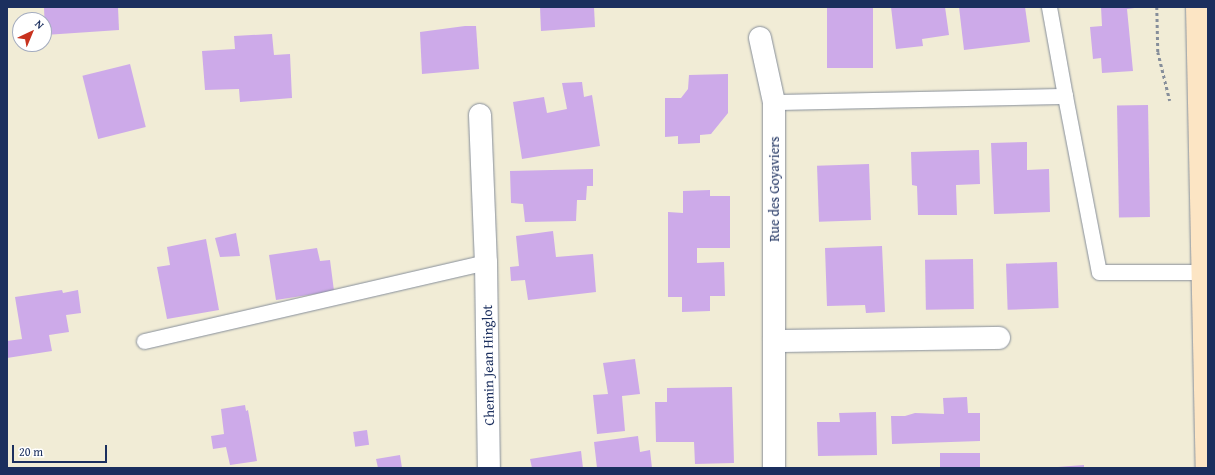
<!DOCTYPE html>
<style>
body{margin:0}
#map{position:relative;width:1215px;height:475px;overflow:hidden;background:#f1ecd6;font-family:"Gentium Book Plus",serif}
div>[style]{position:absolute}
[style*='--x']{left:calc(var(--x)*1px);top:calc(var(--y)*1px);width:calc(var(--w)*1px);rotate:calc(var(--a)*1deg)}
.building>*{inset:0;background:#cdaae9;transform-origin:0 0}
.path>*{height:2.5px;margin-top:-1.25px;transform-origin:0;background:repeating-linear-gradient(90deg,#868e9a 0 3px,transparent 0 6px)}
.roads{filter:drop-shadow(0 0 1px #868e9a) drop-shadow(0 0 1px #868e9a)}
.lane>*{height:15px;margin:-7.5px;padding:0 7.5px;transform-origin:7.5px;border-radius:7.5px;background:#fff}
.street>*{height:22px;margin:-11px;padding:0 11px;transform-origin:11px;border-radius:11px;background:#fff}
.secondary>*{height:22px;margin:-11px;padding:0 11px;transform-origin:11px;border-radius:11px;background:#fce5c4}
span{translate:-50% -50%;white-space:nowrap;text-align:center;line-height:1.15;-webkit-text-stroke:3.5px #fff;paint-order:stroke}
.street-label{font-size:14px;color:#1b2f5e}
.frame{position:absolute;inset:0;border:8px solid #1b2f5e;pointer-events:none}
.north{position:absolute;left:12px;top:12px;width:40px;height:40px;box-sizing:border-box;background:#fff;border:1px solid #a4acbf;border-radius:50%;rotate:44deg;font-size:11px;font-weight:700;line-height:16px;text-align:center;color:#1b2f5e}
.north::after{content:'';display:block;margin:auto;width:14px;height:18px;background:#c8321e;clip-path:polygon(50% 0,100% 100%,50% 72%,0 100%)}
.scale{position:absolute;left:12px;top:445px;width:95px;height:18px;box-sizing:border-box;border:2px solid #1b2f5e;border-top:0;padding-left:5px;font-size:12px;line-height:14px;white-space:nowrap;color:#1b2f5e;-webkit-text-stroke:3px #fff;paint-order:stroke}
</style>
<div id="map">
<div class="building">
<div style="clip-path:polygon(44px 7px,118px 7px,119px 30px,45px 35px)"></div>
<div style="clip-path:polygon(540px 7px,594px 7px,595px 27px,541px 31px)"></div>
<div style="left:827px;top:7px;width:46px;height:61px"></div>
<div style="clip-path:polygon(891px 7px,945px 7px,949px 35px,922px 39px,923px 46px,896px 49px)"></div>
<div style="clip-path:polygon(959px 7px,1025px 7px,1030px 42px,964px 50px)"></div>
<div style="clip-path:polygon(1101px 7px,1142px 7px,1127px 9px,1133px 71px,1102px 73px,1101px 58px,1093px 59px,1090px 27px,1102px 26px)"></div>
<div style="clip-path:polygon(465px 26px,476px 26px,479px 69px,422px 74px,420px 32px)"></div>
<div style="clip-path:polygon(272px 34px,274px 55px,290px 54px,292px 98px,240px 102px,239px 89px,205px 90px,202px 51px,235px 49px,234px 36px)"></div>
<div style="left:130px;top:64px;width:65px;height:49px;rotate:76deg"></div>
<div style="clip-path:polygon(728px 74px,728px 113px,711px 134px,700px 135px,700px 143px,678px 144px,678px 136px,665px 137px,665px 98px,681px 98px,688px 89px,689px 75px)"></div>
<div style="clip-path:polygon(582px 82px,584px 97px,592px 95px,600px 146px,522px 159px,513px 102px,544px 97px,547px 113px,567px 109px,562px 83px)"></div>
<div style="left:1148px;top:105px;width:112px;height:31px;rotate:89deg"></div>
<div style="clip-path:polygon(1027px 142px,1027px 170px,1049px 169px,1050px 212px,994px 214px,991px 143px)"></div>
<div style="clip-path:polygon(979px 150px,980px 184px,956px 185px,957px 215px,918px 215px,917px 186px,912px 185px,911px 152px)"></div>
<div style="left:869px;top:164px;width:56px;height:52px;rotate:88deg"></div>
<div style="clip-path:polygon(593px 169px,593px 186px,587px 186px,586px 200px,577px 200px,576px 221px,525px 222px,523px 204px,511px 203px,510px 171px)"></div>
<div style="clip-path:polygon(710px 190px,710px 196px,730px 196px,730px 248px,697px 248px,697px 263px,724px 262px,725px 296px,710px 296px,710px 311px,682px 312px,682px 297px,668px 297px,668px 212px,683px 213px,683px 191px)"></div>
<div style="clip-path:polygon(553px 231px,556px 257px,593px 254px,596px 292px,528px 300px,525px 280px,511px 281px,510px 267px,519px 266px,516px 236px)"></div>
<div style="clip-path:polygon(236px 233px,240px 256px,220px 257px,215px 238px)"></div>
<div style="clip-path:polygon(206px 239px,219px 310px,167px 319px,157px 267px,170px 265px,167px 247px)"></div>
<div style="clip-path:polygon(882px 246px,885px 312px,866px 313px,865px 305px,827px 306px,825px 248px)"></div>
<div style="clip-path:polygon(317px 248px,320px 261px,330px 260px,334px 291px,276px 300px,269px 255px)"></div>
<div style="left:973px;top:259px;width:50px;height:48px;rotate:89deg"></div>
<div style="left:1057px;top:262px;width:46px;height:51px;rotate:88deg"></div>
<div style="clip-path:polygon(62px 290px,63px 293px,78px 290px,81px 313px,66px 315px,69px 332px,49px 335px,52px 351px,7px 358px,7px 341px,22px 339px,15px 297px)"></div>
<div style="clip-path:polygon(635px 359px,640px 394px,622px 396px,625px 431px,597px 434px,593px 395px,608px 394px,603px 363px)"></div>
<div style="clip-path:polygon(732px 387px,734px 463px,695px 464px,694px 442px,656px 442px,655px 402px,667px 402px,667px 388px)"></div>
<div style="clip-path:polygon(967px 397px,968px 413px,980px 413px,980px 441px,892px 444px,891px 416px,905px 416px,915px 413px,944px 414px,943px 398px)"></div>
<div style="clip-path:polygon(245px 405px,246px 411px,248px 410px,257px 461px,230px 465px,226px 447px,213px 449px,211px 436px,224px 434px,221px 409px)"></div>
<div style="clip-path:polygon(876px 412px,877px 455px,818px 456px,817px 422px,840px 422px,839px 413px)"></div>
<div style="left:367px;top:430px;width:15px;height:14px;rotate:82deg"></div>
<div style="clip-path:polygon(638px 436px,640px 452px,650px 450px,652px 468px,597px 468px,594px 442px)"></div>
<div style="clip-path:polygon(581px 451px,583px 468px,532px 468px,530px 459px)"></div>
<div style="left:940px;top:453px;width:40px;height:15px"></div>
<div style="clip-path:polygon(400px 455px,402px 468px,378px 468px,376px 459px)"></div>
<div style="clip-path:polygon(1084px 465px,1084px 468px,1058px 468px,1058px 467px)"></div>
</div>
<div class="path">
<div style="--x:1157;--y:7;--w:45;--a:88.7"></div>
<div style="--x:1158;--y:52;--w:50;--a:76.2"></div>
</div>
<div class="roads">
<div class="lane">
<div style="--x:1049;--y:7;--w:90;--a:79.8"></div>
<div style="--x:774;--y:102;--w:291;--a:-1.2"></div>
<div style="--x:1065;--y:96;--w:179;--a:79.1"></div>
<div style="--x:1099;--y:272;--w:103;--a:0"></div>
<div style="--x:144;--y:341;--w:351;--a:-13"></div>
</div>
<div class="street">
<div style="--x:760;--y:38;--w:66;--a:77.7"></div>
<div style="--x:774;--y:102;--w:366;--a:90"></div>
<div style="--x:480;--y:115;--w:147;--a:87.7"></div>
<div style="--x:486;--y:262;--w:206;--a:89.2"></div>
<div style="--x:774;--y:341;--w:225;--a:-0.8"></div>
</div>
<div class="secondary">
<div style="--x:1197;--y:7;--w:461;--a:88.8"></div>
</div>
</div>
<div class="street-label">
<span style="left:774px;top:189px;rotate:-90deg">Rue des Goyaviers</span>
<span style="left:488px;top:365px;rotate:-91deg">Chemin Jean Hinglot</span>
</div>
<div class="frame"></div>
<div class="north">N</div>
<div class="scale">20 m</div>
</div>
